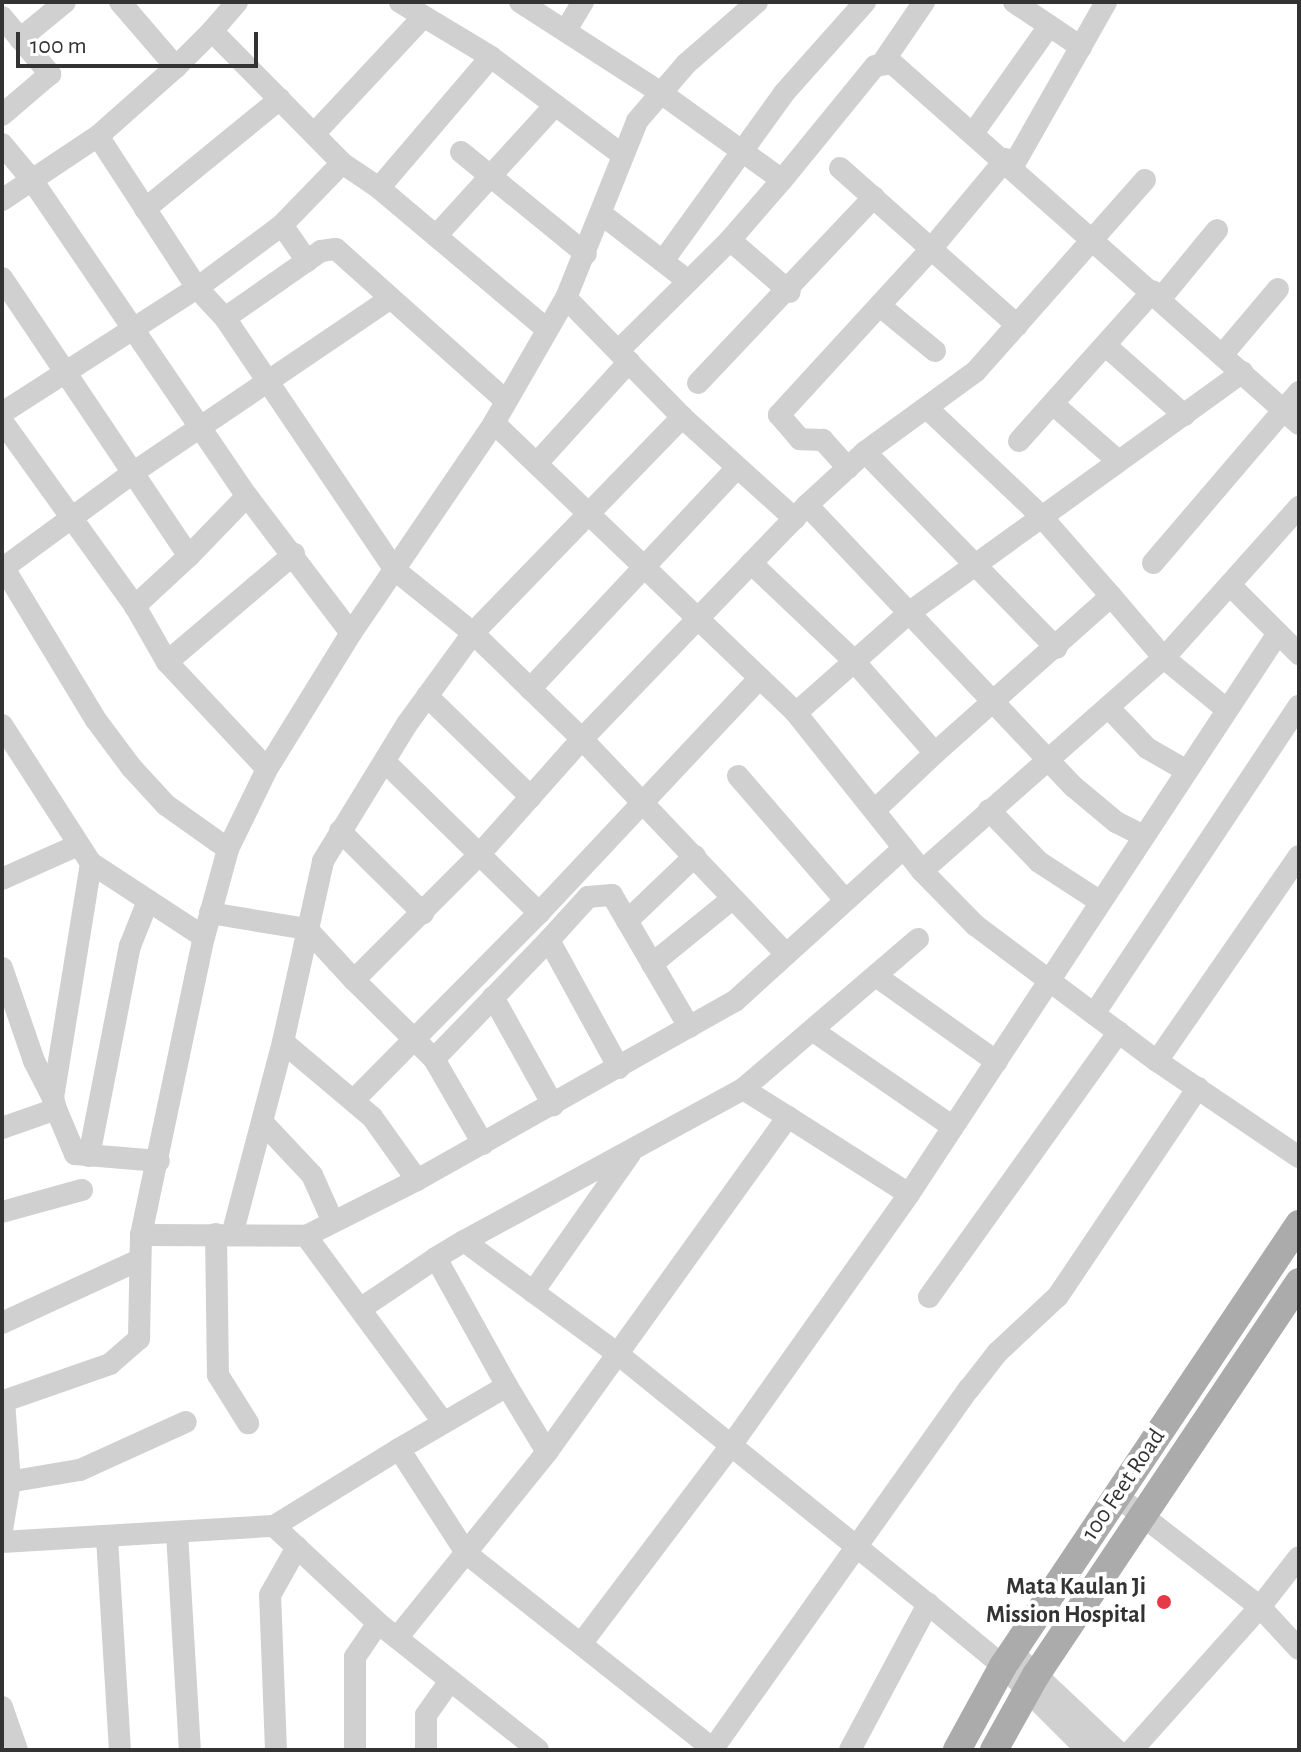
<!DOCTYPE html>
<style>
body{margin:0}
#map{position:relative;width:1301px;height:1752px;overflow:hidden;background:#fff;font-family:"Alegreya Sans",sans-serif}
div>[style]{position:absolute}
[style*='--x']{left:calc(var(--x)*1px);top:calc(var(--y)*1px);width:calc(var(--w)*1px);rotate:calc(var(--a)*1deg)}
.minor>*{height:22px;margin:-11px;padding:0 11px;transform-origin:11px;border-radius:11px;background:#d0d0d0}
.major>*{height:28px;margin:-14px;padding:0 14px;transform-origin:14px;border-radius:14px;background:#ababab}
.dots>*{width:22px;height:22px;translate:-50% -50%;box-sizing:border-box;border:4px solid #fff;border-radius:50%}
span{translate:-50% -50%;white-space:nowrap;text-align:center;line-height:1.15;-webkit-text-stroke:8px #fff;paint-order:stroke}
.street-label{font-size:24px;color:#333}
.poi-label{font-size:24px;color:#333;font-weight:700}
.right{translate:-100% -50%;text-align:right}
.frame{position:absolute;inset:0;border:4px solid #333;pointer-events:none}
.scale{position:absolute;left:16px;top:32px;width:242px;height:36px;box-sizing:border-box;border:4px solid #333;border-top:0;padding-left:10px;font-size:24px;line-height:28px;white-space:nowrap;color:#333;-webkit-text-stroke:6px #fff;paint-order:stroke}
</style>
<div id="map">
<div class="minor">
<div style="--x:120;--y:2;--w:86;--a:49.3"></div>
<div style="--x:176;--y:67;--w:51;--a:-45"></div>
<div style="--x:212;--y:31;--w:185;--a:45.4"></div>
<div style="--x:342;--y:163;--w:45;--a:34"></div>
<div style="--x:379;--y:188;--w:217;--a:40.1"></div>
<div style="--x:400;--y:2;--w:106;--a:31.1"></div>
<div style="--x:491;--y:57;--w:162;--a:36.7"></div>
<div style="--x:520;--y:2;--w:168;--a:32.8"></div>
<div style="--x:661;--y:93;--w:149;--a:35.7"></div>
<div style="--x:782;--y:180;--w:147;--a:-50.8"></div>
<div style="--x:875;--y:66;--w:17;--a:-10"></div>
<div style="--x:892;--y:63;--w:544;--a:41.57"></div>
<div style="--x:1014;--y:2;--w:81;--a:33.9"></div>
<div style="--x:2;--y:17;--w:75;--a:49.9"></div>
<div style="--x:50;--y:74;--w:63;--a:139.5"></div>
<div style="--x:566;--y:30;--w:33;--a:-59"></div>
<div style="--x:212;--y:31;--w:38;--a:-49"></div>
<div style="--x:20;--y:39;--w:58;--a:-39.4"></div>
<div style="--x:883;--y:62;--w:73;--a:-55.7"></div>
<div style="--x:176;--y:67;--w:104;--a:138.5"></div>
<div style="--x:98;--y:136;--w:181;--a:56.9"></div>
<div style="--x:197;--y:288;--w:41;--a:47"></div>
<div style="--x:225;--y:318;--w:304;--a:56"></div>
<div style="--x:395;--y:570;--w:100;--a:38.9"></div>
<div style="--x:473;--y:633;--w:152;--a:44.2"></div>
<div style="--x:582;--y:739;--w:296;--a:46.5"></div>
<div style="--x:974;--y:132;--w:130;--a:-54.7"></div>
<div style="--x:314;--y:134;--w:158;--a:-47"></div>
<div style="--x:2;--y:144;--w:47;--a:50.2"></div>
<div style="--x:32;--y:180;--w:382;--a:55.8"></div>
<div style="--x:247;--y:496;--w:172;--a:52.8"></div>
<div style="--x:461;--y:152;--w:161;--a:39.2"></div>
<div style="--x:1013;--y:166;--w:189;--a:-60.4"></div>
<div style="--x:840;--y:168;--w:237;--a:41.6"></div>
<div style="--x:379;--y:188;--w:172;--a:-49.5"></div>
<div style="--x:2;--y:200;--w:115;--a:-33.7"></div>
<div style="--x:145;--y:209;--w:174;--a:-39.2"></div>
<div style="--x:604;--y:216;--w:106;--a:37.7"></div>
<div style="--x:282;--y:225;--w:44;--a:55.2"></div>
<div style="--x:436;--y:236;--w:177;--a:-47.7"></div>
<div style="--x:730;--y:240;--w:79;--a:40.9"></div>
<div style="--x:663;--y:261;--w:207;--a:-54.2"></div>
<div style="--x:784;--y:93;--w:122;--a:-48.3"></div>
<div style="--x:2;--y:278;--w:335;--a:56.1"></div>
<div style="--x:189;--y:556;--w:74;--a:137.2"></div>
<div style="--x:566;--y:298;--w:166;--a:45.7"></div>
<div style="--x:682;--y:417;--w:152;--a:42.1"></div>
<div style="--x:1161;--y:298;--w:88;--a:-50.5"></div>
<div style="--x:880;--y:306;--w:71;--a:39.3"></div>
<div style="--x:225;--y:318;--w:117;--a:-34.9"></div>
<div style="--x:321;--y:251;--w:15;--a:-8"></div>
<div style="--x:336;--y:249;--w:227;--a:41.8"></div>
<div style="--x:1105;--y:345;--w:106;--a:41.5"></div>
<div style="--x:618;--y:351;--w:158;--a:-44.7"></div>
<div style="--x:730;--y:240;--w:79;--a:-49.1"></div>
<div style="--x:1223;--y:354;--w:85;--a:-49.8"></div>
<div style="--x:698;--y:383;--w:256;--a:-46.6"></div>
<div style="--x:1053;--y:404;--w:86;--a:41.2"></div>
<div style="--x:928;--y:409;--w:156;--a:43.4"></div>
<div style="--x:1041;--y:516;--w:106;--a:48.8"></div>
<div style="--x:2;--y:413;--w:232;--a:-32.7"></div>
<div style="--x:197;--y:288;--w:106;--a:-36.5"></div>
<div style="--x:282;--y:225;--w:86;--a:-45.9"></div>
<div style="--x:2;--y:421;--w:228;--a:54.3"></div>
<div style="--x:135;--y:606;--w:64;--a:60.3"></div>
<div style="--x:167;--y:662;--w:146;--a:46.9"></div>
<div style="--x:494;--y:423;--w:419;--a:43.8"></div>
<div style="--x:796;--y:713;--w:202;--a:51.4"></div>
<div style="--x:922;--y:871;--w:76;--a:45.5"></div>
<div style="--x:975;--y:925;--w:227;--a:36.8"></div>
<div style="--x:1157;--y:1061;--w:171;--a:34.1"></div>
<div style="--x:1019;--y:441;--w:201;--a:-48.2"></div>
<div style="--x:865;--y:452;--w:274;--a:45.7"></div>
<div style="--x:537;--y:463;--w:137;--a:-47.7"></div>
<div style="--x:848;--y:468;--w:38;--a:-132"></div>
<div style="--x:823;--y:440;--w:23;--a:-178"></div>
<div style="--x:800;--y:439;--w:32;--a:-131"></div>
<div style="--x:779;--y:415;--w:225;--a:-47.5"></div>
<div style="--x:931;--y:249;--w:117;--a:-50.2"></div>
<div style="--x:807;--y:505;--w:388;--a:46.6"></div>
<div style="--x:1074;--y:787;--w:55;--a:39.8"></div>
<div style="--x:1116;--y:822;--w:29;--a:27"></div>
<div style="--x:189;--y:556;--w:83;--a:-46"></div>
<div style="--x:751;--y:563;--w:139;--a:43.5"></div>
<div style="--x:852;--y:659;--w:125;--a:48.6"></div>
<div style="--x:935;--y:753;--w:83;--a:136.5"></div>
<div style="--x:1153;--y:563;--w:225;--a:-49.5"></div>
<div style="--x:2;--y:565;--w:181;--a:58.8"></div>
<div style="--x:96;--y:720;--w:59;--a:53.3"></div>
<div style="--x:131;--y:767;--w:52;--a:47.4"></div>
<div style="--x:166;--y:805;--w:76;--a:35.4"></div>
<div style="--x:2;--y:569;--w:164;--a:-36.3"></div>
<div style="--x:134;--y:472;--w:309;--a:-34.1"></div>
<div style="--x:1230;--y:585;--w:98;--a:45"></div>
<div style="--x:167;--y:662;--w:167;--a:-40.4"></div>
<div style="--x:530;--y:689;--w:303;--a:-46.9"></div>
<div style="--x:427;--y:696;--w:145;--a:44.2"></div>
<div style="--x:1108;--y:707;--w:57;--a:46.4"></div>
<div style="--x:1147;--y:748;--w:44;--a:30.1"></div>
<div style="--x:796;--y:713;--w:152;--a:-41.5"></div>
<div style="--x:910;--y:612;--w:410;--a:-35.8"></div>
<div style="--x:2;--y:725;--w:164;--a:57.2"></div>
<div style="--x:91;--y:863;--w:135;--a:33.2"></div>
<div style="--x:935;--y:753;--w:236;--a:-41.7"></div>
<div style="--x:1111;--y:596;--w:82;--a:49.5"></div>
<div style="--x:1164;--y:658;--w:80;--a:39.4"></div>
<div style="--x:385;--y:762;--w:216;--a:44.4"></div>
<div style="--x:738;--y:776;--w:164;--a:49.2"></div>
<div style="--x:989;--y:810;--w:72;--a:46.1"></div>
<div style="--x:1039;--y:862;--w:72;--a:33"></div>
<div style="--x:340;--y:831;--w:117;--a:44.7"></div>
<div style="--x:922;--y:871;--w:322;--a:-41.4"></div>
<div style="--x:1164;--y:658;--w:203;--a:-48.2"></div>
<div style="--x:2;--y:879;--w:81;--a:-24"></div>
<div style="--x:210;--y:913;--w:98;--a:9.4"></div>
<div style="--x:307;--y:929;--w:69;--a:47.3"></div>
<div style="--x:354;--y:980;--w:175;--a:-45"></div>
<div style="--x:478;--y:856;--w:157;--a:-48.4"></div>
<div style="--x:582;--y:739;--w:325;--a:-46.1"></div>
<div style="--x:807;--y:505;--w:79;--a:-42.4"></div>
<div style="--x:865;--y:452;--w:137;--a:-36.1"></div>
<div style="--x:976;--y:371;--w:255;--a:-48.5"></div>
<div style="--x:627;--y:921;--w:94;--a:-43.7"></div>
<div style="--x:918;--y:939;--w:230;--a:139.4"></div>
<div style="--x:743;--y:1089;--w:318;--a:151.4"></div>
<div style="--x:464;--y:1241;--w:192;--a:36.3"></div>
<div style="--x:619;--y:1355;--w:397;--a:38.9"></div>
<div style="--x:928;--y:1604;--w:97;--a:39.6"></div>
<div style="--x:1003;--y:1666;--w:119;--a:45"></div>
<div style="--x:652;--y:964;--w:103;--a:-39.1"></div>
<div style="--x:2;--y:968;--w:98;--a:71"></div>
<div style="--x:34;--y:1061;--w:42;--a:62.8"></div>
<div style="--x:876;--y:976;--w:148;--a:35.4"></div>
<div style="--x:354;--y:980;--w:112;--a:44.6"></div>
<div style="--x:434;--y:1059;--w:98;--a:60"></div>
<div style="--x:493;--y:997;--w:124;--a:60.9"></div>
<div style="--x:1094;--y:1014;--w:370;--a:-56.4"></div>
<div style="--x:812;--y:1030;--w:171;--a:34.5"></div>
<div style="--x:434;--y:1059;--w:165;--a:-46"></div>
<div style="--x:1157;--y:1061;--w:249;--a:-55.3"></div>
<div style="--x:619;--y:1068;--w:146;--a:-118.7"></div>
<div style="--x:549;--y:940;--w:58;--a:-47.8"></div>
<div style="--x:588;--y:897;--w:24;--a:-5"></div>
<div style="--x:612;--y:895;--w:153;--a:59.7"></div>
<div style="--x:353;--y:1101;--w:264;--a:-45.3"></div>
<div style="--x:539;--y:913;--w:320;--a:-46.8"></div>
<div style="--x:56;--y:1109;--w:11;--a:-105"></div>
<div style="--x:53;--y:1098;--w:238;--a:-80.8"></div>
<div style="--x:788;--y:1117;--w:143;--a:32.5"></div>
<div style="--x:264;--y:1124;--w:70;--a:46.7"></div>
<div style="--x:312;--y:1175;--w:51;--a:65.9"></div>
<div style="--x:2;--y:1128;--w:57;--a:-19.4"></div>
<div style="--x:56;--y:1109;--w:49;--a:67.1"></div>
<div style="--x:75;--y:1154;--w:84;--a:4.8"></div>
<div style="--x:89;--y:1156;--w:214;--a:-79"></div>
<div style="--x:130;--y:946;--w:48;--a:-68.2"></div>
<div style="--x:417;--y:1180;--w:77;--a:-125.5"></div>
<div style="--x:372;--y:1117;--w:116;--a:-139.9"></div>
<div style="--x:283;--y:1042;--w:185;--a:-77.5"></div>
<div style="--x:323;--y:861;--w:161;--a:-58.5"></div>
<div style="--x:407;--y:724;--w:112;--a:-54"></div>
<div style="--x:473;--y:633;--w:301;--a:-45.9"></div>
<div style="--x:2;--y:1212;--w:83;--a:-15.4"></div>
<div style="--x:216;--y:1234;--w:141;--a:89.2"></div>
<div style="--x:218;--y:1375;--w:57;--a:58"></div>
<div style="--x:141;--y:1235;--w:165;--a:0.3"></div>
<div style="--x:306;--y:1236;--w:124;--a:-26.8"></div>
<div style="--x:417;--y:1180;--w:365;--a:-29.4"></div>
<div style="--x:735;--y:1001;--w:228;--a:-42.2"></div>
<div style="--x:232;--y:1235;--w:200;--a:-75.2"></div>
<div style="--x:306;--y:1236;--w:232;--a:53.6"></div>
<div style="--x:464;--y:1241;--w:33;--a:149"></div>
<div style="--x:436;--y:1258;--w:146;--a:61"></div>
<div style="--x:533;--y:1292;--w:169;--a:-54.9"></div>
<div style="--x:929;--y:1297;--w:326;--a:-54.4"></div>
<div style="--x:363;--y:1307;--w:88;--a:-33.9"></div>
<div style="--x:2;--y:1323;--w:149;--a:-24.7"></div>
<div style="--x:399;--y:1449;--w:125;--a:-30.3"></div>
<div style="--x:507;--y:1386;--w:77;--a:58.8"></div>
<div style="--x:2;--y:1483;--w:79;--a:-9.5"></div>
<div style="--x:80;--y:1470;--w:116;--a:-24.4"></div>
<div style="--x:1117;--y:1496;--w:181;--a:37.8"></div>
<div style="--x:1260;--y:1607;--w:63;--a:-52"></div>
<div style="--x:274;--y:1526;--w:147;--a:-31.6"></div>
<div style="--x:399;--y:1449;--w:125;--a:57.1"></div>
<div style="--x:467;--y:1554;--w:314;--a:38.4"></div>
<div style="--x:2;--y:1530;--w:49;--a:-80.5"></div>
<div style="--x:10;--y:1482;--w:81;--a:-94.2"></div>
<div style="--x:4;--y:1401;--w:112;--a:-19.2"></div>
<div style="--x:110;--y:1364;--w:38;--a:-41"></div>
<div style="--x:139;--y:1339;--w:104;--a:-88.9"></div>
<div style="--x:141;--y:1235;--w:305;--a:-78.1"></div>
<div style="--x:204;--y:937;--w:91;--a:-74.7"></div>
<div style="--x:228;--y:849;--w:89;--a:-64"></div>
<div style="--x:267;--y:769;--w:160;--a:-58.3"></div>
<div style="--x:351;--y:633;--w:254;--a:-55.7"></div>
<div style="--x:494;--y:423;--w:144;--a:-60.1"></div>
<div style="--x:566;--y:298;--w:191;--a:-68.1"></div>
<div style="--x:637;--y:121;--w:75;--a:-49.3"></div>
<div style="--x:686;--y:64;--w:94;--a:-41.1"></div>
<div style="--x:177;--y:1533;--w:217;--a:86.6"></div>
<div style="--x:107;--y:1538;--w:212;--a:86.5"></div>
<div style="--x:2;--y:1542;--w:272;--a:-3.4"></div>
<div style="--x:274;--y:1526;--w:142;--a:43"></div>
<div style="--x:378;--y:1623;--w:204;--a:38.4"></div>
<div style="--x:397;--y:1638;--w:239;--a:-51.1"></div>
<div style="--x:547;--y:1452;--w:413;--a:-54.3"></div>
<div style="--x:788;--y:1117;--w:53;--a:-148.1"></div>
<div style="--x:581;--y:1644;--w:247;--a:-52.9"></div>
<div style="--x:730;--y:1447;--w:310;--a:-54.7"></div>
<div style="--x:909;--y:1194;--w:671;--a:-56.66"></div>
<div style="--x:1012;--y:1652;--w:143;--a:43.3"></div>
<div style="--x:2;--y:1707;--w:46;--a:70.8"></div>
<div style="--x:276;--y:1750;--w:155;--a:-92.2"></div>
<div style="--x:270;--y:1595;--w:55;--a:-60.6"></div>
<div style="--x:355;--y:1750;--w:93;--a:-90"></div>
<div style="--x:355;--y:1657;--w:41;--a:-55.9"></div>
<div style="--x:426;--y:1750;--w:35;--a:-90"></div>
<div style="--x:426;--y:1715;--w:42;--a:-54.8"></div>
<div style="--x:712;--y:1750;--w:443;--a:-54.6"></div>
<div style="--x:969;--y:1389;--w:46;--a:-52.1"></div>
<div style="--x:997;--y:1353;--w:83;--a:-43.1"></div>
<div style="--x:1058;--y:1296;--w:251;--a:-56.1"></div>
<div style="--x:850;--y:1750;--w:166;--a:-61.9"></div>
<div style="--x:1132;--y:1750;--w:192;--a:-48.2"></div>
<div style="--x:1260;--y:1607;--w:57;--a:47.1"></div>
</div>
<div class="major">
<div style="--x:957;--y:1750;--w:96;--a:-61.3"></div>
<div style="--x:1003;--y:1666;--w:532;--a:-56.19"></div>
<div style="--x:994;--y:1750;--w:86;--a:-60.8"></div>
<div style="--x:1036;--y:1675;--w:473;--a:-56.2"></div>
</div>
<div class="dots">
<div style="left:1164px;top:1602px;background:#e63946"></div>
</div>
<div class="street-label">
<span style="left:1124px;top:1485px;rotate:-56deg">100 Feet Road</span>
</div>
<div class="poi-label">
<span class="right" style="left:1146px;top:1602px">Mata Kaulan Ji<br>Mission Hospital</span>
</div>
<div class="frame"></div>
<div class="scale">100 m</div>
</div>
